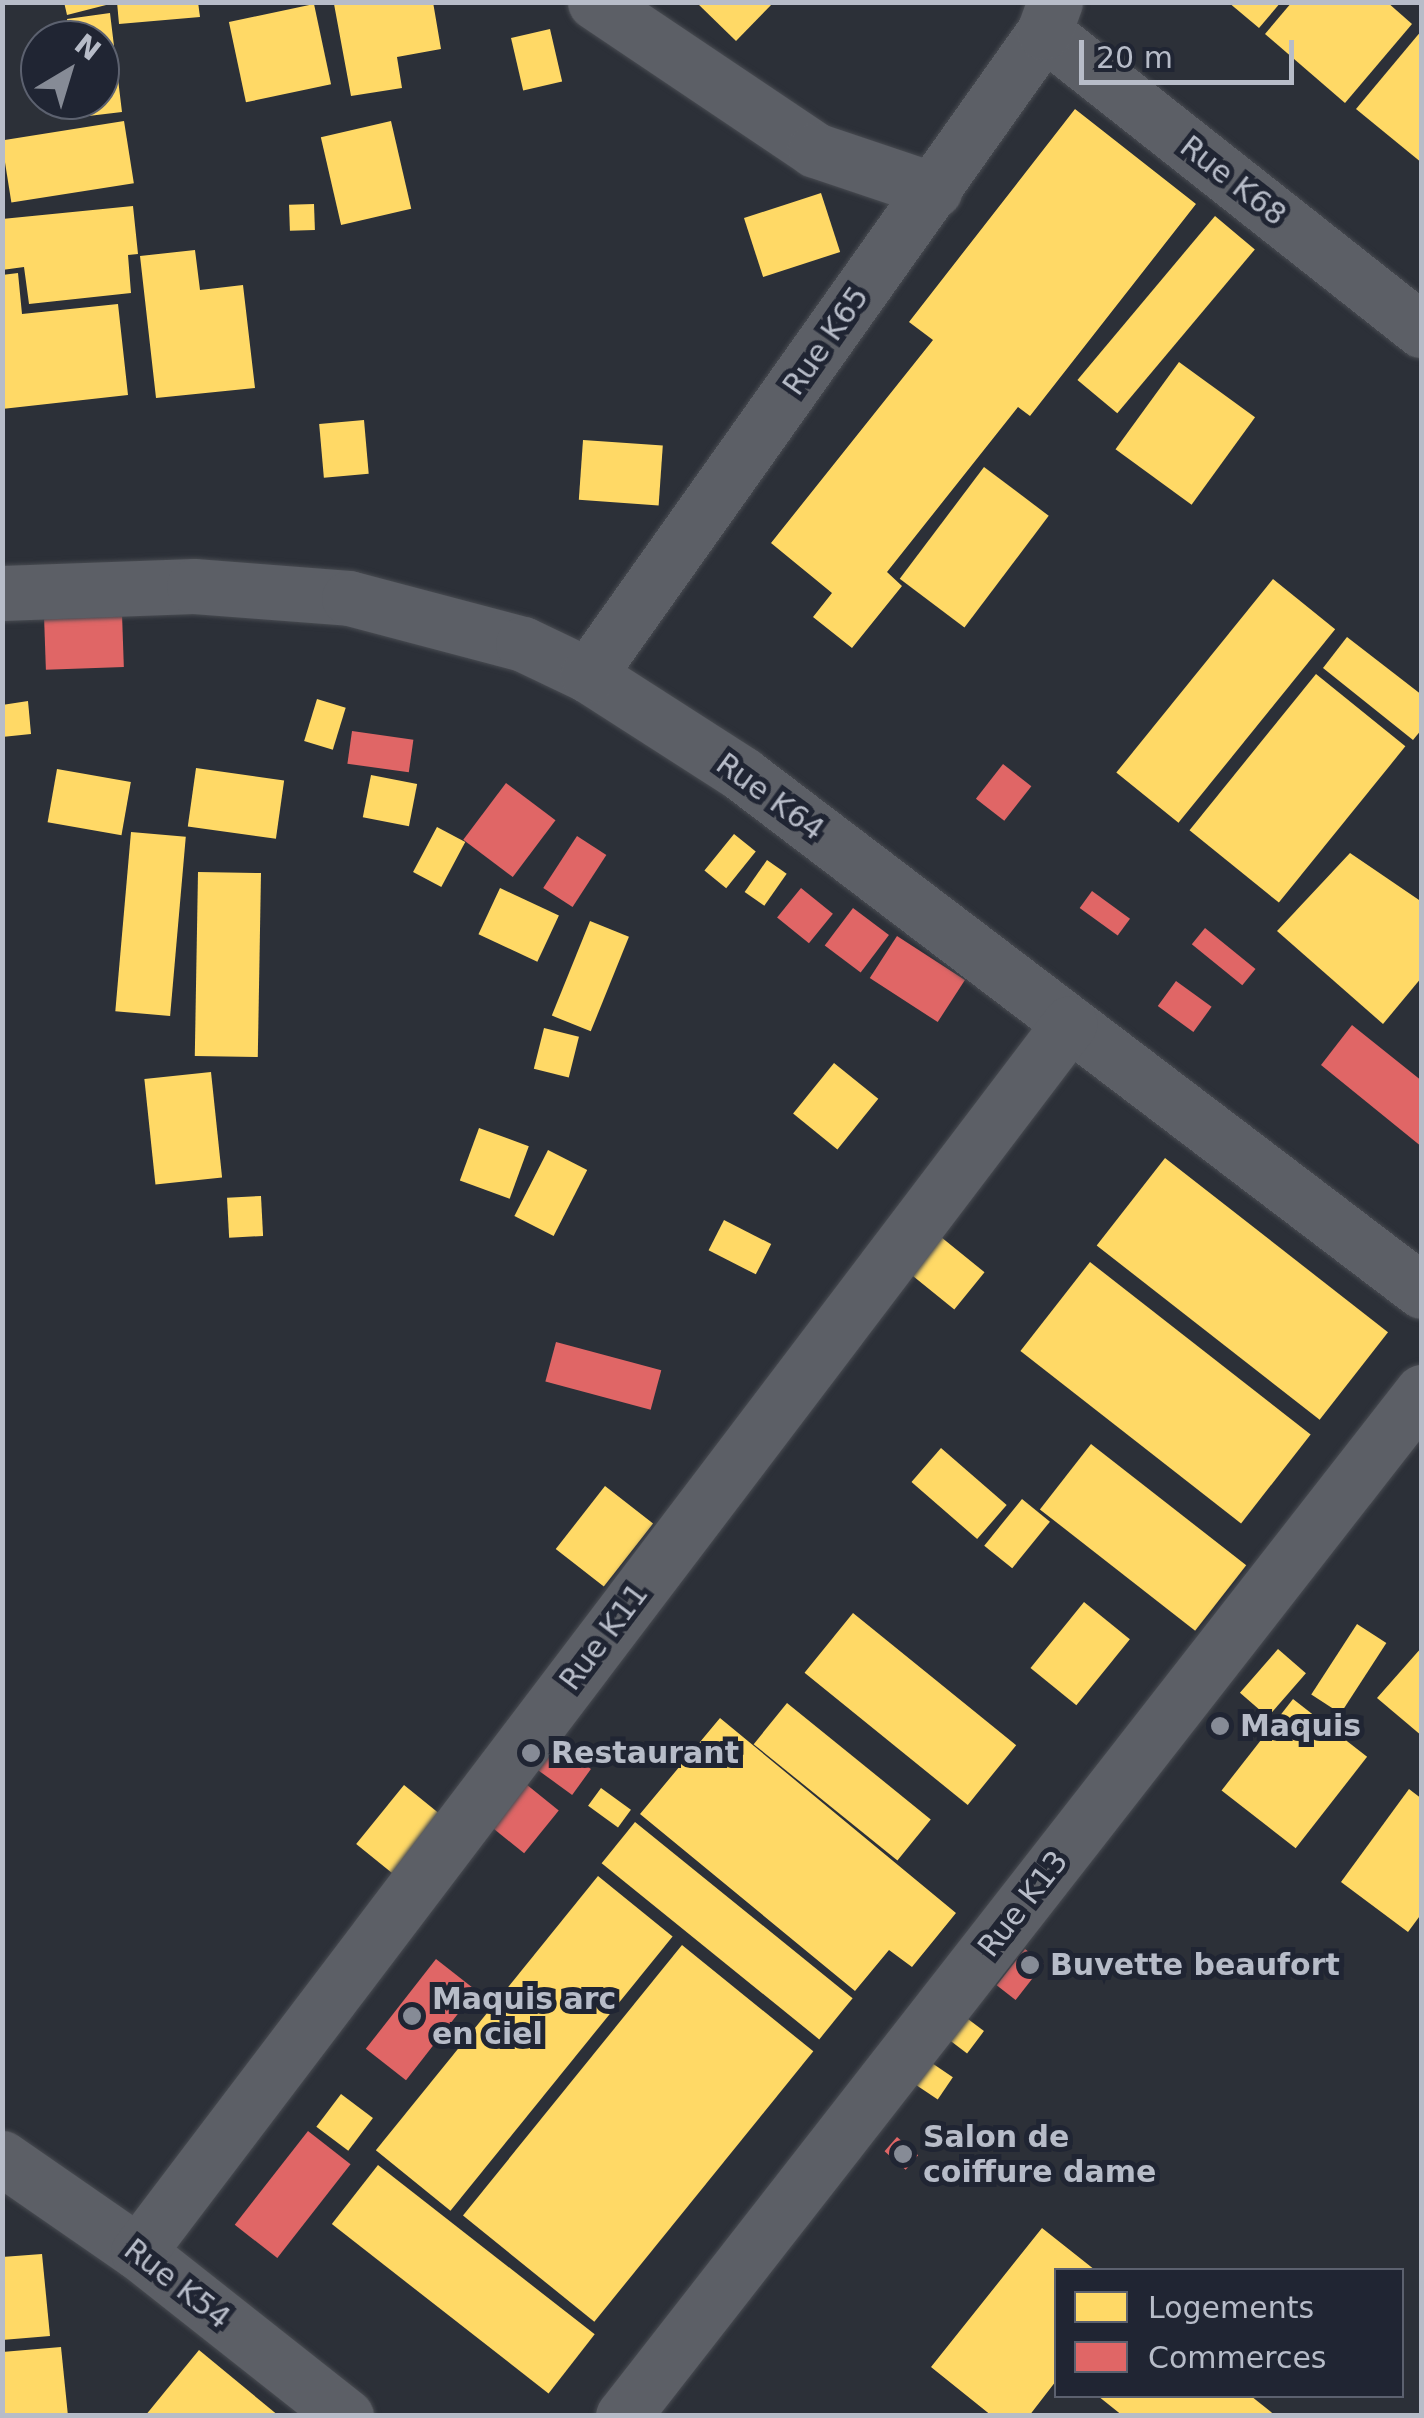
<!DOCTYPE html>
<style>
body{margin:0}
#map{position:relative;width:1424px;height:2418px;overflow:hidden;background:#2c3038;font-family:"DejaVu Sans",sans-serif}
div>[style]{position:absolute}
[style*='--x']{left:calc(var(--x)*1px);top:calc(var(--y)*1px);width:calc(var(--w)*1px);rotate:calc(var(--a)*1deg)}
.homes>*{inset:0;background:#ffd966;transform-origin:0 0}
.shops>*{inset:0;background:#e06666;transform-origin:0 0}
.roads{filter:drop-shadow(0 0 2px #484b51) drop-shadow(0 0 2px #484b51)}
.minor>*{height:55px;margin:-27.5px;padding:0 27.5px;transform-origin:27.5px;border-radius:27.5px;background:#5c5f66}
.dots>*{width:28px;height:28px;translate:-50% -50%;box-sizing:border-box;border:5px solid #202533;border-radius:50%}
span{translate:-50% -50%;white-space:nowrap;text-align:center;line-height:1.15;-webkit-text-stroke:10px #202533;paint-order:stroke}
.street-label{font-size:30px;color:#b7bcc8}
.poi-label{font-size:30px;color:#b7bcc8;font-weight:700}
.left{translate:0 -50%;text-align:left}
.frame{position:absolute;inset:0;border:5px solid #b7bcc8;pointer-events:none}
.legend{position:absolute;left:1054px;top:2268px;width:350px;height:130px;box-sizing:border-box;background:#202533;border:2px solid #5c616f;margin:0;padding:12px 18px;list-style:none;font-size:30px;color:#b7bcc8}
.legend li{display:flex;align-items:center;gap:20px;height:50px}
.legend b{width:50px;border:2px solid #5c616f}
.north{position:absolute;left:20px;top:20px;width:100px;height:100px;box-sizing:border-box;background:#202533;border:2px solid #5c616f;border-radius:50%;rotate:38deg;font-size:28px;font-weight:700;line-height:40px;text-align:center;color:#b7bcc8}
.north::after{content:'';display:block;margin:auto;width:35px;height:45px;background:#868b96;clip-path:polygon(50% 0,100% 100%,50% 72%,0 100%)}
.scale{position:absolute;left:1079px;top:40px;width:215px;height:45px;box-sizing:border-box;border:5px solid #b7bcc8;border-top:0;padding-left:12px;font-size:30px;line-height:35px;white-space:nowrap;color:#b7bcc8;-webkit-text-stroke:8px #202533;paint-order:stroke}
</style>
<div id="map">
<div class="homes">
<div style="clip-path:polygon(64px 2px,110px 2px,110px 4px,67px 15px)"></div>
<div style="clip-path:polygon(117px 2px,198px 2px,200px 17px,119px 24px)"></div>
<div style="clip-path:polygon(341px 2px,433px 2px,441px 49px,397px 57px,402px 88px,351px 96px,334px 4px)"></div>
<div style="clip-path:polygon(696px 2px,774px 2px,736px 41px)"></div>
<div style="clip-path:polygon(1228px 2px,1281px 2px,1259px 28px)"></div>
<div style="clip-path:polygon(1292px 2px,1387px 2px,1412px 24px,1345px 103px,1265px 34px)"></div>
<div style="left:314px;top:4px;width:82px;height:87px;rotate:78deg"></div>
<div style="clip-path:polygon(110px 13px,122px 112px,80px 117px,78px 100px,100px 100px,100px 40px,70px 40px,67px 19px)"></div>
<div style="left:550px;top:29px;width:54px;height:40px;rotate:77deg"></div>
<div style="clip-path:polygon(1422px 30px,1422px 163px,1356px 109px)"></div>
<div style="clip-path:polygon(1075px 109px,1196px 204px,1030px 416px,1018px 407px,887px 572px,902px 586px,852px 648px,813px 617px,832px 593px,771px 543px,933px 340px,909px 322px)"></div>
<div style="left:124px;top:121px;width:63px;height:124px;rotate:81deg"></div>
<div style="left:391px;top:121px;width:90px;height:72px;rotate:77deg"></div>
<div style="left:821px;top:193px;width:62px;height:81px;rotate:72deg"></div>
<div style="left:314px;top:204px;width:26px;height:25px;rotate:88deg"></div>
<div style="clip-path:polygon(133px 206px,138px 254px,128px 255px,131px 293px,29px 304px,24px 267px,2px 270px,2px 219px)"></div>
<div style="left:1215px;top:216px;width:52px;height:214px;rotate:40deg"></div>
<div style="clip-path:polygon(195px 250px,200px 290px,243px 285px,255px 388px,156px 398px,140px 256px)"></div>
<div style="clip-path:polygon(18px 273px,22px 314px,118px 304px,128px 395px,2px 409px,2px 275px)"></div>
<div style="left:1179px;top:362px;width:94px;height:108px;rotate:36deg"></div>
<div style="left:364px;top:420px;width:54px;height:45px;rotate:85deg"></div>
<div style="left:583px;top:440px;width:80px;height:60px;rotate:4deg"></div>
<div style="left:984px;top:467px;width:81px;height:140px;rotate:37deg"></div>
<div style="left:1273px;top:579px;width:80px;height:249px;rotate:39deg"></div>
<div style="clip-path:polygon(1347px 637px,1422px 695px,1422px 729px,1413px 740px,1323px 668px)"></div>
<div style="left:1316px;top:674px;width:115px;height:201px;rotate:39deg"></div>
<div style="left:317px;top:699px;width:30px;height:44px;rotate:17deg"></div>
<div style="clip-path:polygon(28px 701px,31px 734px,2px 737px,2px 705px)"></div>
<div style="left:196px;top:768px;width:89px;height:59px;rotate:8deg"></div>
<div style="left:57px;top:769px;width:75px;height:54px;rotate:10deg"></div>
<div style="left:371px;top:775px;width:47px;height:43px;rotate:11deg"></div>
<div style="left:437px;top:827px;width:32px;height:51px;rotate:28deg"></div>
<div style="left:131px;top:832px;width:55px;height:180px;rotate:5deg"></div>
<div style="left:734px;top:834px;width:28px;height:47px;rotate:39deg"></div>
<div style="clip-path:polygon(1350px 853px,1422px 902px,1422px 977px,1383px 1024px,1277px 931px)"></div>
<div style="left:767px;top:860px;width:24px;height:39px;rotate:35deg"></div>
<div style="left:198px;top:872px;width:63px;height:184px;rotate:1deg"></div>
<div style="left:500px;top:888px;width:65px;height:51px;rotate:25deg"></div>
<div style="left:590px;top:921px;width:42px;height:102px;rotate:22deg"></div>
<div style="left:544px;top:1028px;width:36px;height:42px;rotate:14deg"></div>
<div style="left:834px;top:1063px;width:57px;height:65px;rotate:39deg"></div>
<div style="left:211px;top:1072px;width:106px;height:67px;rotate:84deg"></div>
<div style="left:479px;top:1128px;width:53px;height:56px;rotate:20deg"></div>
<div style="left:548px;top:1150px;width:44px;height:74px;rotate:27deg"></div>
<div style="left:1165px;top:1158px;width:283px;height:111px;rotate:38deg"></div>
<div style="left:261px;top:1196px;width:40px;height:34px;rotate:87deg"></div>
<div style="left:724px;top:1220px;width:53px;height:34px;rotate:27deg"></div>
<div style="left:941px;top:1237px;width:56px;height:48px;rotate:39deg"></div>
<div style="left:1090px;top:1262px;width:280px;height:113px;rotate:38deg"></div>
<div style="left:1091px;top:1444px;width:197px;height:83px;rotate:38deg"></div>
<div style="left:941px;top:1448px;width:87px;height:45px;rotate:41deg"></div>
<div style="left:605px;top:1486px;width:61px;height:80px;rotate:38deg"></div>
<div style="left:1022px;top:1499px;width:36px;height:60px;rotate:39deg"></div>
<div style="left:1084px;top:1602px;width:59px;height:85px;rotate:39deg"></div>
<div style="left:853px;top:1613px;width:210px;height:77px;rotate:39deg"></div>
<div style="left:1357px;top:1624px;width:35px;height:84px;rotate:33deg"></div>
<div style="clip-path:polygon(1422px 1647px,1422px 1736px,1377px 1698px)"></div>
<div style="left:1278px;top:1649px;width:37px;height:58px;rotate:41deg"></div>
<div style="left:1293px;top:1699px;width:94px;height:116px;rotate:38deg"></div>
<div style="left:787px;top:1703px;width:185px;height:53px;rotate:39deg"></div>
<div style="clip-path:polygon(720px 1718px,956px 1913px,912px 1967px,889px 1950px,855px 1991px,640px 1814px)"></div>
<div style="left:404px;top:1785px;width:60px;height:76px;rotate:39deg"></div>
<div style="left:601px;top:1788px;width:37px;height:22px;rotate:36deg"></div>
<div style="clip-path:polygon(1409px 1789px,1422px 1799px,1422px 1913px,1408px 1932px,1341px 1882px)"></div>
<div style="left:635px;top:1822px;width:280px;height:53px;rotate:39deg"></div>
<div style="left:598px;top:1876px;width:96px;height:353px;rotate:39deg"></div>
<div style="left:682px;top:1945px;width:169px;height:348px;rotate:39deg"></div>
<div style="left:956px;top:2010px;width:35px;height:28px;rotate:37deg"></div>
<div style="left:923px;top:2057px;width:36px;height:27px;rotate:34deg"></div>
<div style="left:341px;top:2094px;width:40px;height:41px;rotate:37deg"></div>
<div style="left:378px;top:2165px;width:275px;height:75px;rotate:38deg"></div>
<div style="clip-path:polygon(1042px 2228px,1095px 2270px,1056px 2270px,1056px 2381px,1029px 2416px,992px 2416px,931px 2367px)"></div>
<div style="clip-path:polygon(42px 2254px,50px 2336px,2px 2340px,2px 2257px)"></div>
<div style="clip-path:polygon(61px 2347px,68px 2416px,2px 2416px,2px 2352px)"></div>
<div style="clip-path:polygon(199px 2350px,279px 2416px,145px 2416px)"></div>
<div style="clip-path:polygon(1098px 2396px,1251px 2396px,1276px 2416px,1123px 2416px)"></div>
</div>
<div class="shops">
<div style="left:122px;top:614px;width:53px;height:78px;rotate:88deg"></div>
<div style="left:352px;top:731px;width:62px;height:33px;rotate:8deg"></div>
<div style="left:1003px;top:764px;width:36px;height:44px;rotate:38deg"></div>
<div style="left:506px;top:783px;width:62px;height:71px;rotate:37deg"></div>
<div style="left:577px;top:836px;width:35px;height:62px;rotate:33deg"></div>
<div style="left:801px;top:888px;width:41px;height:38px;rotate:39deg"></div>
<div style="left:1092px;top:891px;width:47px;height:21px;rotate:36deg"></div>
<div style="left:853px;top:908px;width:45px;height:47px;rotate:37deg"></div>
<div style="left:1205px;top:928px;width:65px;height:21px;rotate:39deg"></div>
<div style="left:897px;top:936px;width:81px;height:50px;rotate:33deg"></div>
<div style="left:1176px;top:981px;width:44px;height:31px;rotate:36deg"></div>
<div style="clip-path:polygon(1352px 1025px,1422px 1081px,1422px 1147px,1321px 1065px)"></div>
<div style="left:556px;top:1342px;width:109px;height:41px;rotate:15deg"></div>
<div style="left:540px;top:1732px;width:63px;height:32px;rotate:36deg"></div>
<div style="left:516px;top:1776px;width:55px;height:55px;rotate:39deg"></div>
<div style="left:1025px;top:1949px;width:24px;height:46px;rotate:38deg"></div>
<div style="left:436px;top:1959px;width:51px;height:114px;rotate:38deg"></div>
<div style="left:308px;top:2131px;width:54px;height:119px;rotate:38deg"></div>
<div style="left:897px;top:2137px;width:28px;height:19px;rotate:41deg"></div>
</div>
<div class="roads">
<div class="minor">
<div style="--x:595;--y:2;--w:265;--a:33.9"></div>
<div style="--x:815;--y:150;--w:126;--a:18.6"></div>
<div style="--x:1044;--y:32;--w:481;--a:38.3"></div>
<div style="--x:2;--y:593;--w:192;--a:-2.1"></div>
<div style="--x:194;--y:586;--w:155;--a:4.4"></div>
<div style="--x:349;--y:598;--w:180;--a:14.8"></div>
<div style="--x:523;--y:644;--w:72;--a:25.5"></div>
<div style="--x:588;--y:675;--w:183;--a:32.7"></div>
<div style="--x:742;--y:774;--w:854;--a:37.25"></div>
<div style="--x:588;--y:675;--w:788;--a:-54.66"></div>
<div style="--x:1044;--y:32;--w:32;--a:-70"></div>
<div style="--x:2;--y:2158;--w:165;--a:34.7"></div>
<div style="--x:138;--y:2252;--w:265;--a:38.3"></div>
<div style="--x:138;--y:2252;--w:1542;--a:-52.83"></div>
<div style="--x:623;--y:2416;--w:1299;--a:-52.04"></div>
</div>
</div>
<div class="dots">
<div style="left:1220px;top:1726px;background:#868b96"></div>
<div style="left:531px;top:1753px;background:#868b96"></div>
<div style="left:1030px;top:1965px;background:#868b96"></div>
<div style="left:412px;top:2016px;background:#868b96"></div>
<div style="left:903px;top:2154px;background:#868b96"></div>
</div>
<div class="street-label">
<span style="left:1233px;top:181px;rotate:38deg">Rue K68</span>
<span style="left:826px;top:341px;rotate:-55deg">Rue K65</span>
<span style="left:770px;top:797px;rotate:36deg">Rue K64</span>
<span style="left:604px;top:1637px;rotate:-53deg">Rue K11</span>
<span style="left:1023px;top:1904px;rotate:-52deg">Rue K13</span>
<span style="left:177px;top:2284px;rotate:38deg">Rue K54</span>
</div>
<div class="poi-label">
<span class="left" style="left:1240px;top:1726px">Maquis</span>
<span class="left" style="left:551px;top:1753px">Restaurant</span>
<span class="left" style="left:1050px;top:1965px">Buvette beaufort</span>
<span class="left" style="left:432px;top:2016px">Maquis arc<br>en ciel</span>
<span class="left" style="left:923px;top:2154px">Salon de<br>coiffure dame</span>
</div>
<div class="frame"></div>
<ul class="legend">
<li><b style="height:28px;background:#ffd966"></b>Logements</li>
<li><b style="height:28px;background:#e06666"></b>Commerces</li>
</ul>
<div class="north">N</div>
<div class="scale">20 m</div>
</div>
